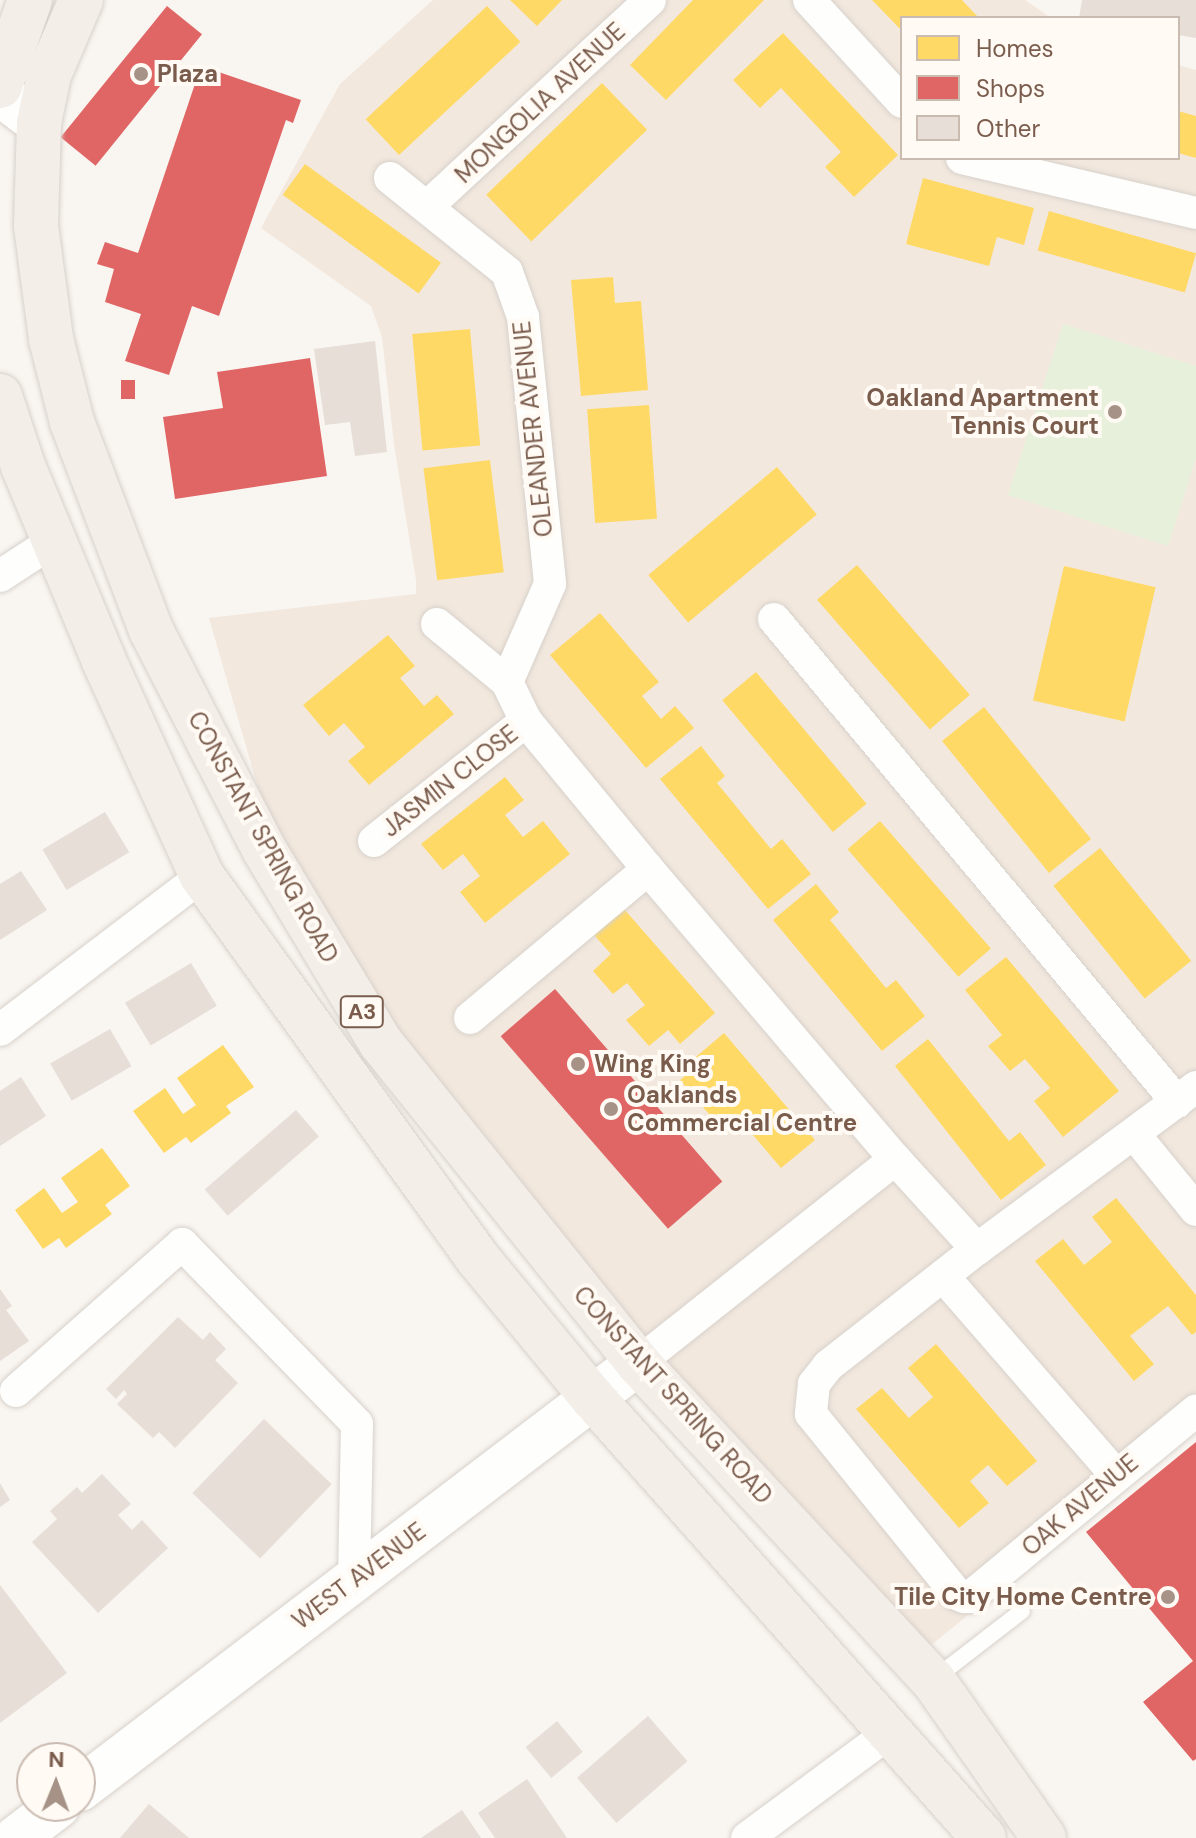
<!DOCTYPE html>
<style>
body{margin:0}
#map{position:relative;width:1196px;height:1838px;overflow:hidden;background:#f9f5f0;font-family:"DM Sans",sans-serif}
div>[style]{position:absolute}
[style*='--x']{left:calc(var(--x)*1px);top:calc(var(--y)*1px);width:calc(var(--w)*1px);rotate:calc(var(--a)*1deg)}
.residential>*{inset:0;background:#f2e8de}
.green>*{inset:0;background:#e7f0db}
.homes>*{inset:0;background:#ffd966;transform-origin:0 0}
.shops>*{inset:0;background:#e06666;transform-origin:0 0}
.building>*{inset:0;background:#e6ded7;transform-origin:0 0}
.roads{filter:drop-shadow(0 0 2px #d7d1cb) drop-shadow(0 0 2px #d7d1cb)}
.lane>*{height:16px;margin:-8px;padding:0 8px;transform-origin:8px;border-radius:8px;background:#fefefd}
.street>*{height:32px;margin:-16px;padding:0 16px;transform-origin:16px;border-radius:16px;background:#fefefd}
.secondary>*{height:44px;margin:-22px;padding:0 22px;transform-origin:22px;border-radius:22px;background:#fefefd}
.primary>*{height:44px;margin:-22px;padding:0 22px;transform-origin:22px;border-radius:22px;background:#f3eee8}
.dots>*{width:22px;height:22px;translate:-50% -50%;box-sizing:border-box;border:4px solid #fffaf3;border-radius:50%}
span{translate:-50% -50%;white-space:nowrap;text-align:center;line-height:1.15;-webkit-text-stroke:8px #fffaf3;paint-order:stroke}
.shield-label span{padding:2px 6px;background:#fffaf3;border:2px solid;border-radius:6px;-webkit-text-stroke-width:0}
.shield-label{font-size:22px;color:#7a5c4d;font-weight:700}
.poi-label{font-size:24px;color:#7a5c4d;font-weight:700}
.left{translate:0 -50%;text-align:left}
.right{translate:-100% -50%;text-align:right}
.street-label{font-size:24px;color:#7a5c4d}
.legend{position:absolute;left:900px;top:16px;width:280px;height:144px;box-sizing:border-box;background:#fffaf3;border:2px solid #cabbb1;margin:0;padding:10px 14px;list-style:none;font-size:24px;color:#7a5c4d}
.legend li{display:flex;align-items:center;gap:16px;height:40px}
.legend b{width:40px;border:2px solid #cabbb1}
.north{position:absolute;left:16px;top:1742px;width:80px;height:80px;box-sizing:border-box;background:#fffaf3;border:2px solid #cabbb1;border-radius:50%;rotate:1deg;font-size:22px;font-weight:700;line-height:32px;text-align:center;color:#7a5c4d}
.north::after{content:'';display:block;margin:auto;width:28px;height:36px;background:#a69286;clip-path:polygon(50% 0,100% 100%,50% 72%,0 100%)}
</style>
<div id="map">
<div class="residential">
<div style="clip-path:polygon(433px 0,1025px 0,1051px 18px,902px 18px,902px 158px,1178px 158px,1178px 65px,1196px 70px,1196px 1427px,923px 1652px,706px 1459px,291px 902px,209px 618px,416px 594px,416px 580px,394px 444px,382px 337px,371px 306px,261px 228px,340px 84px)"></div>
</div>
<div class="green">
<div style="clip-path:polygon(1063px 324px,1196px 366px,1196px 458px,1168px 546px,1008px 495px)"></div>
</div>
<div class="homes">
<div style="clip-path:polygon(510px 0,562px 0,537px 26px)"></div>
<div style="clip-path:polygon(693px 0,764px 0,666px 100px,630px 65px)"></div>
<div style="clip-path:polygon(872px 0,962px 0,979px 18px,902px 18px,902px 31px)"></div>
<div style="left:487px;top:6px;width:49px;height:166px;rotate:47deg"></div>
<div style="clip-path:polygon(783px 33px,898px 155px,854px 197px,825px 167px,841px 152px,781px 88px,760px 108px,733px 80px)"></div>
<div style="left:602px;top:83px;width:65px;height:161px;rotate:46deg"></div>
<div style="clip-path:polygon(1178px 111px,1196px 116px,1196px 158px,1178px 153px)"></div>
<div style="left:305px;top:164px;width:168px;height:38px;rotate:36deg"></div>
<div style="clip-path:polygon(923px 178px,1034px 208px,1024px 245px,997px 237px,989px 266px,906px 244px)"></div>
<div style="left:1049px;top:211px;width:153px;height:41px;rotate:16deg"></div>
<div style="clip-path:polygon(613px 277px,615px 303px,641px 301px,648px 390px,581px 396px,571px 280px)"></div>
<div style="left:470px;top:329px;width:117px;height:58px;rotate:85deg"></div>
<div style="left:649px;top:405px;width:114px;height:62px;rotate:86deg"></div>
<div style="left:490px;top:460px;width:113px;height:67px;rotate:83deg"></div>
<div style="left:777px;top:467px;width:62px;height:168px;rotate:50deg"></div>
<div style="left:857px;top:565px;width:172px;height:53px;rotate:49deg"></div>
<div style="left:1064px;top:566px;width:94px;height:138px;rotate:13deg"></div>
<div style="clip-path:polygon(600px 613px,659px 682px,642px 696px,661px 719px,675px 706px,694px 728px,646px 768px,550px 655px)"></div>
<div style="clip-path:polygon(388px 635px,415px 666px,400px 678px,424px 706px,437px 695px,454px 714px,369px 785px,348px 761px,365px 747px,344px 723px,329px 736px,303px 705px)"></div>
<div style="left:756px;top:672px;width:172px;height:44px;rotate:50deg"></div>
<div style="left:984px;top:707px;width:170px;height:54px;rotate:51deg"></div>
<div style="clip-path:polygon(701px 746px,725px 776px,717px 783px,771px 849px,782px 839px,811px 874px,768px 909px,660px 779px)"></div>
<div style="clip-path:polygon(505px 777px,524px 800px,505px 815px,523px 837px,543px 821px,570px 854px,485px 923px,460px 892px,480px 876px,463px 854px,443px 870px,421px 844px)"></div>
<div style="left:880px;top:821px;width:169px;height:43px;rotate:49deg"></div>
<div style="left:1100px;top:848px;width:145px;height:60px;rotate:51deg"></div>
<div style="clip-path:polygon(816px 884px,839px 912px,830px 920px,886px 988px,896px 980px,925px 1016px,882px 1051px,773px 920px)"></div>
<div style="clip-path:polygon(624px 909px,715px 1013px,680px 1044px,668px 1030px,649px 1046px,626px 1020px,645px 1005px,627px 983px,613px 994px,593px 971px,611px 954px,594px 935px)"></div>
<div style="clip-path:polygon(1006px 957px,1119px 1091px,1063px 1137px,1034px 1101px,1050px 1088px,1025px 1059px,1010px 1071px,988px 1046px,1002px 1035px,965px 990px)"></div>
<div style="clip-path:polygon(724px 1033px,815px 1140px,781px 1168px,742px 1122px,726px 1134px,680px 1080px,696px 1067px,691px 1061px)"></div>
<div style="clip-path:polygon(928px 1039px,1009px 1141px,1020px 1132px,1046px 1165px,1001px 1200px,895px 1066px)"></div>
<div style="clip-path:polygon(223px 1045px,254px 1087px,226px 1106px,231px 1113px,191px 1143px,186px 1137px,164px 1153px,133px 1111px,165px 1088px,183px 1114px,196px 1105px,177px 1078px)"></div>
<div style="clip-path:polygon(102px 1148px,130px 1186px,105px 1205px,112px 1214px,66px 1248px,59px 1238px,43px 1249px,15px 1210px,44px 1188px,62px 1213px,78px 1202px,61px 1178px)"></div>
<div style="clip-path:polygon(1116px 1198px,1196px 1295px,1196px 1332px,1192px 1335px,1168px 1306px,1130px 1336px,1154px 1364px,1134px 1381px,1035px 1261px,1063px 1239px,1084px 1265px,1112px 1242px,1092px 1217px)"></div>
<div style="clip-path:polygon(936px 1344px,1037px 1461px,1007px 1486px,988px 1465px,970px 1481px,989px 1503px,959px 1528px,856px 1409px,882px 1388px,909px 1418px,933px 1397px,908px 1368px)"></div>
</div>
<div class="shops">
<div style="left:167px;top:6px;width:45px;height:169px;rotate:39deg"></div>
<div style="clip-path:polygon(201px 66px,301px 100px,293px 123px,286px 120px,219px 316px,192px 306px,169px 375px,125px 361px,141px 314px,105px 302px,114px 269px,97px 264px,105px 242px,138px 253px)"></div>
<div style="clip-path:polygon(310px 358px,327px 476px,175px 499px,163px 417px,223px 408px,217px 372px)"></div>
<div style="left:121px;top:380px;width:14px;height:19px"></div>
<div style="left:555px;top:989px;width:255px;height:72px;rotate:49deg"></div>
<div style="clip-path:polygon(1196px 1442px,1196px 1759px,1193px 1761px,1143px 1702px,1193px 1661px,1086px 1532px)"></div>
</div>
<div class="building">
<div style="clip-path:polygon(1082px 0,1196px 0,1196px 38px,1178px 35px,1178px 18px,1079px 18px)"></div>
<div style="clip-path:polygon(375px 341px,387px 452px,355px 456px,350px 422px,325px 425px,314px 349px)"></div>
<div style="left:105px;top:812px;width:47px;height:73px;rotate:59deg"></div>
<div style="clip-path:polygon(21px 871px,47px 910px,0 940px,0 884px)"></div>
<div style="left:191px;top:963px;width:50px;height:77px;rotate:59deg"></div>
<div style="left:110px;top:1029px;width:43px;height:69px;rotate:60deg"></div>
<div style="clip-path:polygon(21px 1077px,46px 1116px,0 1146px,0 1091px)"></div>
<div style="left:296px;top:1110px;width:35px;height:121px;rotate:49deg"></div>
<div style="clip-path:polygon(0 1289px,12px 1306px,6px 1310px,29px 1341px,0 1361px)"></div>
<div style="clip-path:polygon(178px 1317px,203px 1340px,210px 1332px,226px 1349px,215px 1360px,238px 1383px,175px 1448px,159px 1432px,153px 1438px,117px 1404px,127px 1394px,124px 1390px,116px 1399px,106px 1389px)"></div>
<div style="left:264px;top:1419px;width:94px;height:103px;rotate:44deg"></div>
<div style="clip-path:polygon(102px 1474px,131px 1504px,118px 1515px,132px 1530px,142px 1520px,168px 1548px,98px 1613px,32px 1542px,57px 1519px,50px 1511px,77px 1487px,82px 1493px)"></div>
<div style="clip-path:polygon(0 1483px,10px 1500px,0 1507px)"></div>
<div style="clip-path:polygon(0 1585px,67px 1673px,0 1723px)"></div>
<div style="left:648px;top:1716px;width:60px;height:94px;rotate:49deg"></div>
<div style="left:557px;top:1721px;width:40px;height:41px;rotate:50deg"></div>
<div style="clip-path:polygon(527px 1779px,567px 1838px,495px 1838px,478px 1813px)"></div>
<div style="clip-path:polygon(149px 1804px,189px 1838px,120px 1838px)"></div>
<div style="clip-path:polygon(462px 1810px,481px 1838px,421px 1838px)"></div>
</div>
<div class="roads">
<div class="lane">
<div style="--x:934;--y:1679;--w:111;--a:-37.7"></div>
</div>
<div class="street">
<div style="--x:809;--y:0;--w:138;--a:47.6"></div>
<div style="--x:962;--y:158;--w:240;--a:13.2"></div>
<div style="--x:390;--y:178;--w:150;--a:38.8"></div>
<div style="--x:507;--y:272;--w:48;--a:70.4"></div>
<div style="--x:523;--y:317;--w:268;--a:84.2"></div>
<div style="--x:550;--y:584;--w:107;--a:113.7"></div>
<div style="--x:429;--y:205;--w:301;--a:-42.8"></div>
<div style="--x:0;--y:576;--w:66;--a:-33.2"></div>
<div style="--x:774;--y:619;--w:629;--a:50.16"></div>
<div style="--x:437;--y:624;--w:91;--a:39.6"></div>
<div style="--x:507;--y:682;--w:43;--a:64"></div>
<div style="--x:526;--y:721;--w:192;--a:50.5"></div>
<div style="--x:648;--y:869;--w:381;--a:49.6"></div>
<div style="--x:895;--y:1159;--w:122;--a:47.7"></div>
<div style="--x:374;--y:841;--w:194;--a:-38.3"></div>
<div style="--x:470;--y:1018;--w:232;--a:-39.9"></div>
<div style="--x:0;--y:1030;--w:254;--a:-37.3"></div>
<div style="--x:1196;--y:1087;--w:272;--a:143.5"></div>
<div style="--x:977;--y:1249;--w:189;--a:141.9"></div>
<div style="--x:828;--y:1366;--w:23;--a:128"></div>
<div style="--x:814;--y:1384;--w:30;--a:96"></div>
<div style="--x:811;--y:1414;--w:232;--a:51"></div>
<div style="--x:957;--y:1594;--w:8;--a:23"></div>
<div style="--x:964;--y:1597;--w:6;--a:0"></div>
<div style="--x:970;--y:1597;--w:293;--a:-39.5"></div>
<div style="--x:1134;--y:1134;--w:98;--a:50.8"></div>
<div style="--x:943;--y:1276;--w:264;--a:49"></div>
<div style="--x:638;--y:1363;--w:328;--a:-38.4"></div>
<div style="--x:16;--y:1391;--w:222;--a:-41.5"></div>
<div style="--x:182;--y:1244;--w:251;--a:45.8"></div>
<div style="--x:357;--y:1424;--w:156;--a:91.1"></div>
<div style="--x:747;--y:1838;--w:178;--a:-36.5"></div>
</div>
<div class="secondary">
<div style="--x:0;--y:94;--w:49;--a:36.6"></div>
<div style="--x:80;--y:1789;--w:702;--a:-37.36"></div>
<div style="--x:16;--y:1838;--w:53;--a:-37.3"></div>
</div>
<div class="primary">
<div style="--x:81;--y:0;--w:82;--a:113.1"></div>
<div style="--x:49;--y:75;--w:49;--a:101.8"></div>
<div style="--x:39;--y:123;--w:103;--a:91.7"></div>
<div style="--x:36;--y:226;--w:114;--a:82.4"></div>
<div style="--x:51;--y:339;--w:86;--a:75.8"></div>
<div style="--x:72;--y:422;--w:222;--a:69.2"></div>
<div style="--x:151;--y:630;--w:129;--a:62.8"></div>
<div style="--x:210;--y:745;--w:119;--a:62.6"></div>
<div style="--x:265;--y:851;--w:224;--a:58.9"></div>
<div style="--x:381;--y:1043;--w:410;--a:51.2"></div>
<div style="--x:638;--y:1363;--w:433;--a:47.1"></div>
<div style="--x:933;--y:1680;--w:193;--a:54.9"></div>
<div style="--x:0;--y:86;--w:91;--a:-70.8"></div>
<div style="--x:0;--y:396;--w:74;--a:71.8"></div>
<div style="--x:23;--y:466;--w:211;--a:67.4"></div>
<div style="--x:104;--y:661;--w:236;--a:65.5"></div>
<div style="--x:202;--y:876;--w:473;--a:54.2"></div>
<div style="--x:479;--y:1260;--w:178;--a:50.5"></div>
<div style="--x:592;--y:1397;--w:590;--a:48.37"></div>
</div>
</div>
<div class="dots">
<div style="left:141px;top:74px;background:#a69286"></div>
<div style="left:1115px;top:412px;background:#a69286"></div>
<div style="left:578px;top:1064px;background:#a69286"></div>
<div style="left:611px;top:1109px;background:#a69286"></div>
<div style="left:1168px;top:1597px;background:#a69286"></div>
</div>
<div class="shield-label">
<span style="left:362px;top:1012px">A3</span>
</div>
<div class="poi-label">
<span class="left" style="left:157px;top:74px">Plaza</span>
<span class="right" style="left:1099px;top:412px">Oakland Apartment<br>Tennis Court</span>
<span class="left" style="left:594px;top:1064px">Wing King</span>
<span class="left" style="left:627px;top:1109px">Oaklands<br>Commercial Centre</span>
<span class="right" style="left:1152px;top:1597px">Tile City Home Centre</span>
</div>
<div class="street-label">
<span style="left:540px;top:103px;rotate:-43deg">MONGOLIA AVENUE</span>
<span style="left:533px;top:429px;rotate:-96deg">OLEANDER AVENUE</span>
<span style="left:450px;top:781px;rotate:-38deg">JASMIN CLOSE</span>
<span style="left:263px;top:837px;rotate:61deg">CONSTANT SPRING ROAD</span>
<span style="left:673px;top:1395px;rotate:48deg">CONSTANT SPRING ROAD</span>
<span style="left:1080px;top:1505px;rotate:-40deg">OAK AVENUE</span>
<span style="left:359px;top:1576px;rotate:-37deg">WEST AVENUE</span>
</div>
<ul class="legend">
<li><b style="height:22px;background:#ffd966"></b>Homes</li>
<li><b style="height:22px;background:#e06666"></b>Shops</li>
<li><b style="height:22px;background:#e6ded7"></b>Other</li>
</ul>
<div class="north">N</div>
</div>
